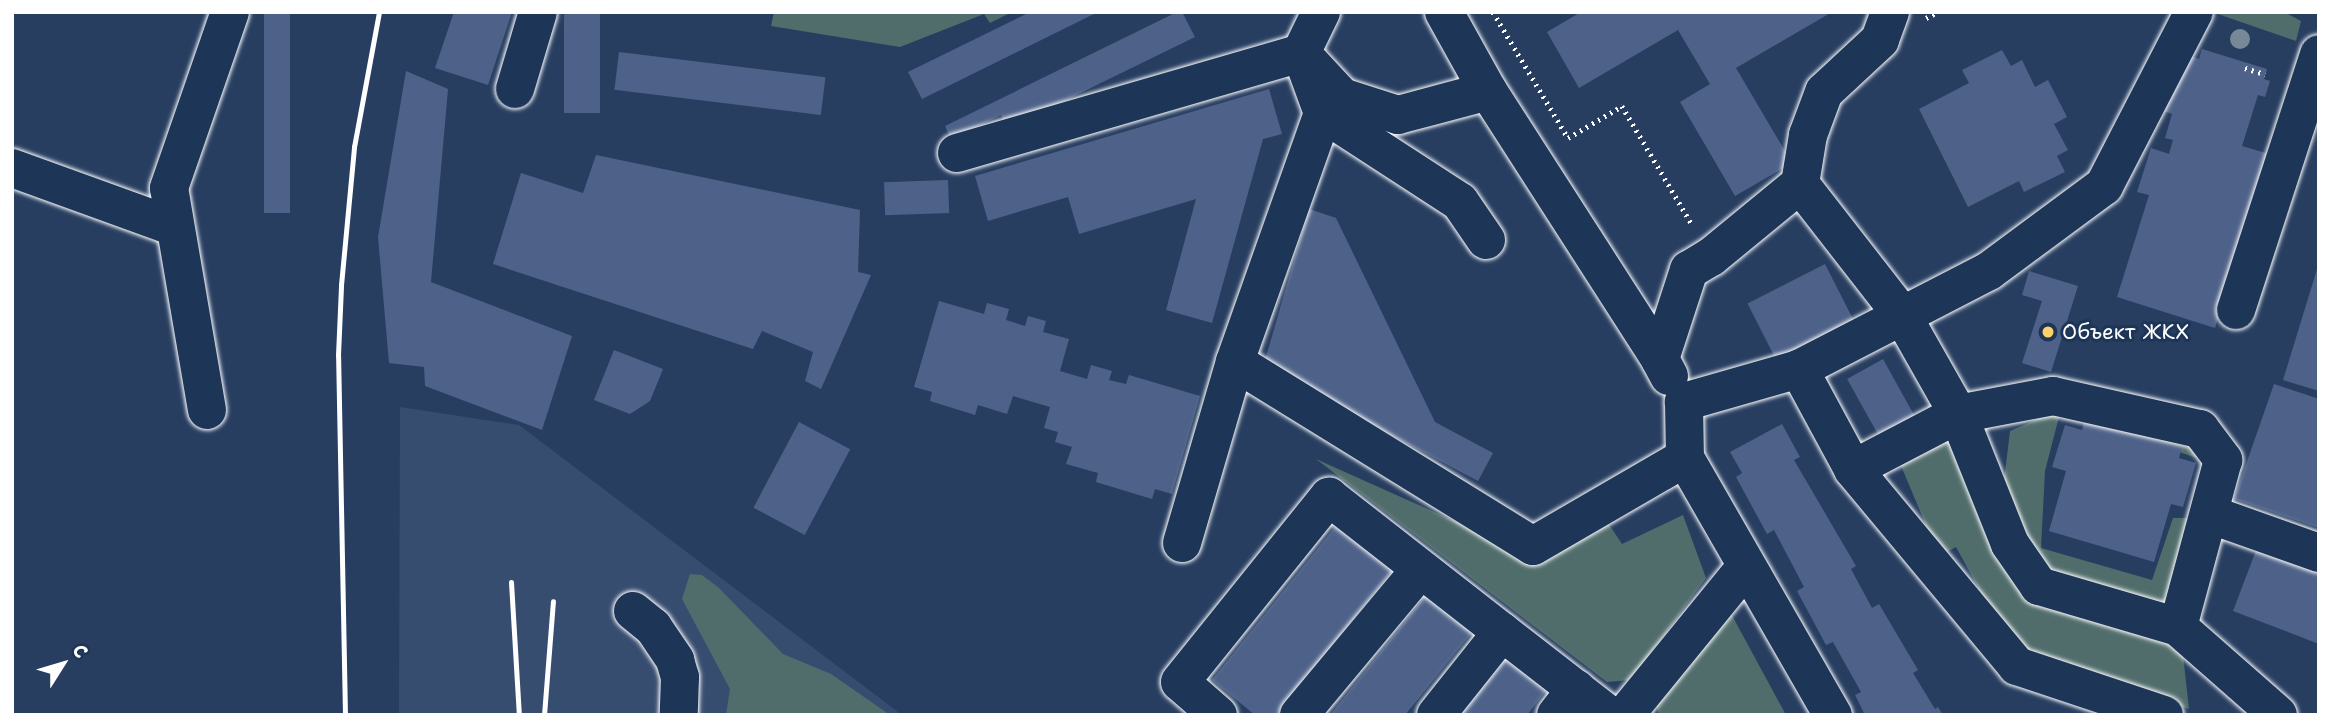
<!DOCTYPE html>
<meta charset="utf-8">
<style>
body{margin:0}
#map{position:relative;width:2331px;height:727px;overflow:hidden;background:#273e61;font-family:"Shantell Sans",sans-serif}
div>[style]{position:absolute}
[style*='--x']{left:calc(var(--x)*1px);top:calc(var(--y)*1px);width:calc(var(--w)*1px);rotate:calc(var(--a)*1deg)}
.built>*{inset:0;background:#374d70}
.green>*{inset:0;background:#506d6c}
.building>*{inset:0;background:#4e6289;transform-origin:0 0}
.path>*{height:4.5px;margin-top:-2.25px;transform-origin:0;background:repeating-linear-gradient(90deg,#fff 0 2px,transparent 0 7px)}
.roads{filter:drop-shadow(0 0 2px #fff) drop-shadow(0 0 2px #fff)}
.minor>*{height:38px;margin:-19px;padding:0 19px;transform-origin:19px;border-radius:19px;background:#1d3557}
.rail>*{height:5px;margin:-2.5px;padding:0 2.5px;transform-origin:2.5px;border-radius:2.5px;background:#fff}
.trees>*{width:20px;height:20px;margin:-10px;border-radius:50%;background:#778897}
.dots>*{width:19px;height:19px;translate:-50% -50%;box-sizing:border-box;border:4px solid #1d3557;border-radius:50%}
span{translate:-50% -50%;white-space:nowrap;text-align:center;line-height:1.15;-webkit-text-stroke:6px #1d3557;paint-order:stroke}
.poi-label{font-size:21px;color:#fff}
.left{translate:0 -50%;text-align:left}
.frame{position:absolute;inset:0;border:14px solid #fff;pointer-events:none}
.north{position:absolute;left:28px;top:629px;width:70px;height:70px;-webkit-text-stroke:5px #1d3557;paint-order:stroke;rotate:53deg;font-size:19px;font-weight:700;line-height:28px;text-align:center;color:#fff}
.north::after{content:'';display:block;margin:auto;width:24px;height:32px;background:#fff;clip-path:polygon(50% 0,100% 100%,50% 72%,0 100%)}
</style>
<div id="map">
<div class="built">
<div style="clip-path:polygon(400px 407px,519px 425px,902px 715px,399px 715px)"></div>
</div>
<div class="green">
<div style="clip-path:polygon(774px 12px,1012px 12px,990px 23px,984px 14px,900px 47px,771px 26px)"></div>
<div style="clip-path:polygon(2212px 12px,2284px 12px,2301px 21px,2296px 41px)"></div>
<div style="clip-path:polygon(2061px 409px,2045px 471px,2041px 548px,2152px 580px,2173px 518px,2188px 518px,2203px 460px,2161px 446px,2162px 439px,2208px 454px,2173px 616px,2047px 577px,2019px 542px,2004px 481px,2010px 431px)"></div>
<div style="clip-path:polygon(1952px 433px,2014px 577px,2182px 646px,2189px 709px,2038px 662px,2002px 631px,1956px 547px,1939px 556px,1899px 461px)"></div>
<div style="clip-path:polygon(1316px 459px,1528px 554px,1606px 520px,1622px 544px,1683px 515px,1706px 578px,1631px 680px,1607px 682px)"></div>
<div style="clip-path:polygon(690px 574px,702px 575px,719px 588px,783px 654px,831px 674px,890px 715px,726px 715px,730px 689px,682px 599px)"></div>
<div style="clip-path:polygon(1722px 597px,1786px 715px,1659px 715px,1654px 695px)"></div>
</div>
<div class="building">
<div style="left:264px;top:12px;width:26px;height:201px"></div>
<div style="clip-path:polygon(454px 12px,512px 12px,488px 85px,435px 68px)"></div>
<div style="left:564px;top:12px;width:36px;height:101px"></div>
<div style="clip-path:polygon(1030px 12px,1098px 12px,922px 99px,908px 72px)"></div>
<div style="clip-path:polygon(1177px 12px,1182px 12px,1195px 37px,1007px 129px,1001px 115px,951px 139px,945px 126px)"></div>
<div style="clip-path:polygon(1581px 12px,1832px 12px,1736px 68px,1792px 163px,1735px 196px,1680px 102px,1710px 84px,1678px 30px,1579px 88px,1547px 32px)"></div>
<div style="clip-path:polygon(2202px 49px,2267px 69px,2264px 79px,2270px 81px,2265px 97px,2258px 95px,2242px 146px,2269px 154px,2215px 328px,2117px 297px,2149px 195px,2137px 192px,2151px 148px,2169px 154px,2173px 140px,2165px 138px,2172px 114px,2164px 111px,2182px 53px,2199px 59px)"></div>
<div style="clip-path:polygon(2002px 50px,2011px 66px,2022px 60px,2035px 87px,2048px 80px,2067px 117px,2054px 124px,2068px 150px,2057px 156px,2065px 172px,2024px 192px,2019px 181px,1968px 207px,1919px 109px,1969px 83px,1962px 70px)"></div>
<div style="left:619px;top:52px;width:208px;height:38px;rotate:7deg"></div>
<div style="clip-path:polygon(406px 71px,448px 89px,431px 282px,572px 336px,542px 430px,425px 386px,424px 367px,389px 363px,378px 237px)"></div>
<div style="clip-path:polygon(1269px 89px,1282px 134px,1263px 139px,1212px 323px,1166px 310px,1196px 199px,1079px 234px,1068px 197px,988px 221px,975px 176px)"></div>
<div style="clip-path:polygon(596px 155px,860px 210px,858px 272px,871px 275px,821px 389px,805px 381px,813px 352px,762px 331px,753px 349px,493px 264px,521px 173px,583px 193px)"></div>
<div style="left:948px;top:180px;width:33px;height:64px;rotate:88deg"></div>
<div style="clip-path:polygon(1309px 209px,1336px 218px,1435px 422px,1493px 453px,1478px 481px,1263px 367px)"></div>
<div style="left:1825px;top:264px;width:63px;height:87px;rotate:63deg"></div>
<div style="clip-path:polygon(2318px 266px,2319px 266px,2319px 391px,2283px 380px)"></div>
<div style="clip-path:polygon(2029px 271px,2078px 286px,2051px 372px,2022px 363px,2042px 301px,2022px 295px)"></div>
<div style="clip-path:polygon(939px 301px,984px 314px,987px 303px,1009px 309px,1006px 320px,1025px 326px,1028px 316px,1046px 321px,1043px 332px,1069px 339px,1060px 371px,1087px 379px,1091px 365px,1112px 371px,1109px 380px,1126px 384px,1129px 375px,1200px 396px,1172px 494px,1155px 489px,1152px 499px,1096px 482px,1098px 473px,1066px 464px,1072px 447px,1055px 442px,1058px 432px,1044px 428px,1050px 407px,1013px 396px,1007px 414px,978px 405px,975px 415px,930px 401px,932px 392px,914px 387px)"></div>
<div style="clip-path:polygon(614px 350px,663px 369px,650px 401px,630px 414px,594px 400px)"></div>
<div style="left:1883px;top:359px;width:70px;height:41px;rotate:61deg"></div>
<div style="clip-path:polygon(2274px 384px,2319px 399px,2319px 528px,2234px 499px)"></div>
<div style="clip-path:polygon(2085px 418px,2182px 447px,2179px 458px,2196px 463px,2183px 507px,2171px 504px,2154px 562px,2049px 531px,2066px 471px,2052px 467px,2065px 425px,2082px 430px)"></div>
<div style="left:799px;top:422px;width:58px;height:97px;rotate:28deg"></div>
<div style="clip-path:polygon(1782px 424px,1800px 457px,1794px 460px,1856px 566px,1851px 569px,1872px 608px,1879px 604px,1918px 670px,1913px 673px,1935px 709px,1938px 707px,1943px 715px,1865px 715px,1855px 695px,1861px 692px,1833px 642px,1826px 645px,1797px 591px,1804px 587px,1774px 530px,1767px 534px,1736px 477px,1742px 473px,1730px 452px)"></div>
<div style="clip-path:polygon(1339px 522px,1395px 567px,1276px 715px,1255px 715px,1212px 680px)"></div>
<div style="clip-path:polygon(2260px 540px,2319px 562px,2319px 644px,2233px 611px)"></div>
<div style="clip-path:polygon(1428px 593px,1474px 630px,1405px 715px,1330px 715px)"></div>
<div style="clip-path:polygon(1507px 653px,1549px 687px,1527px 715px,1459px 715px)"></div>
</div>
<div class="path">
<div style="--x:1493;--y:12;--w:147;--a:59.2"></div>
<div style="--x:1568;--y:138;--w:63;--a:-30.7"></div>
<div style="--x:1622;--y:106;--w:139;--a:59.4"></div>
<div style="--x:1926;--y:18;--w:13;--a:-27"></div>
<div style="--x:2245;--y:68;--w:21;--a:17"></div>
</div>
<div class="roads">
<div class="minor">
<div style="--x:1321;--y:12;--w:46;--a:116"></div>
<div style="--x:1301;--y:53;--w:64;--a:69.9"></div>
<div style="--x:1323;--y:113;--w:163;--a:33"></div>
<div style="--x:1460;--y:202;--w:46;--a:55.6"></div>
<div style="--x:1444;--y:12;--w:90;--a:60.9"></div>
<div style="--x:1488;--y:91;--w:318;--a:57.3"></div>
<div style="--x:1890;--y:12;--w:30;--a:110"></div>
<div style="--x:1880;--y:40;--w:76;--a:137.1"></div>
<div style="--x:1824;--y:92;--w:46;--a:110.4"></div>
<div style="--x:1808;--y:135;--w:50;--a:99.3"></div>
<div style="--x:1800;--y:184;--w:166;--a:52.1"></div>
<div style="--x:1902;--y:315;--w:114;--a:60.5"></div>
<div style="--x:1958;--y:414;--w:140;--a:68.2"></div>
<div style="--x:2010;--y:544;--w:51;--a:55.4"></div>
<div style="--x:2039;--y:586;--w:145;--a:16.4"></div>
<div style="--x:515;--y:89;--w:80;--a:-73.4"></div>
<div style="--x:1323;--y:113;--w:264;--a:109.5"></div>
<div style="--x:1235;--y:362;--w:350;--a:31.7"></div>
<div style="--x:1533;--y:546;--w:176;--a:-30.1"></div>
<div style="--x:957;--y:153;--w:358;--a:-16.2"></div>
<div style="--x:1301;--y:53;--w:60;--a:47"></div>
<div style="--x:1342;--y:97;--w:59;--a:17.8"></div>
<div style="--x:1398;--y:115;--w:93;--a:-14.9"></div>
<div style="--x:12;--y:168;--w:173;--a:19.9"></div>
<div style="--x:2236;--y:310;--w:269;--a:-72"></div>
<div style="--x:1799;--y:369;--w:120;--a:164"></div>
<div style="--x:1684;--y:402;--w:56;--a:89"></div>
<div style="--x:1685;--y:458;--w:297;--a:60.1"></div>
<div style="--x:1669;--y:376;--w:19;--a:-118"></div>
<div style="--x:1660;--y:359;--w:94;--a:-72"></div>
<div style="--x:1689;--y:270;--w:26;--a:-31"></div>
<div style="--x:1711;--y:257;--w:115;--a:-39.4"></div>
<div style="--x:207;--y:410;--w:225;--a:-99.7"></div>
<div style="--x:169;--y:188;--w:186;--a:-70.9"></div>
<div style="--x:1853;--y:469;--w:119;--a:-27.6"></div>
<div style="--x:1958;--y:414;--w:97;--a:-10.7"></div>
<div style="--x:2053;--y:396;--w:151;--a:12.7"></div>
<div style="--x:2200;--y:429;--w:39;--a:53"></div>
<div style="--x:2223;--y:460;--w:173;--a:105.1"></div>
<div style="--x:2178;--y:627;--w:133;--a:41.3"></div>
<div style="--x:2209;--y:514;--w:117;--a:19.5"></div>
<div style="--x:1182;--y:543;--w:189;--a:-73.7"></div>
<div style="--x:633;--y:611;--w:26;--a:39"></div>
<div style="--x:653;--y:627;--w:40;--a:56"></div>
<div style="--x:675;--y:660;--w:18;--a:74"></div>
<div style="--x:680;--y:677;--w:38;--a:92"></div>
<div style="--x:1502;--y:632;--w:135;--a:37.8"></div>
<div style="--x:1218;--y:715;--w:50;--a:-139"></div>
<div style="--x:1180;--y:682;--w:238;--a:-51.2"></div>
<div style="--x:1329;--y:497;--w:219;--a:38"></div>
<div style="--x:1502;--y:632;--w:106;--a:128.5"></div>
<div style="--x:1299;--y:715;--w:187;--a:-50.2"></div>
<div style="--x:1556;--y:715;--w:33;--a:-52"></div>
<div style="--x:1625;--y:715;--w:190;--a:-50.8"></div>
<div style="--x:2164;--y:715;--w:155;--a:-161.6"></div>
<div style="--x:2017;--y:666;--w:256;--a:-129.8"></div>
<div style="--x:1853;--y:469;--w:114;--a:-118.4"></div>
<div style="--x:1799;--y:369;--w:214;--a:-27.3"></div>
<div style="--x:1989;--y:271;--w:143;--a:-36.5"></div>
<div style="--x:2104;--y:186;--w:196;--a:-62.7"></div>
</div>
</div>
<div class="rail">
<div style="--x:511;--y:582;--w:133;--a:86.6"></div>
<div style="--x:345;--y:715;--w:360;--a:-91.1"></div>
<div style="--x:338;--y:355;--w:70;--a:-87.5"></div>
<div style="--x:341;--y:285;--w:139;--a:-84.6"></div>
<div style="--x:354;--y:147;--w:137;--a:-79.5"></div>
<div style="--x:544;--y:715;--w:114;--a:-85.5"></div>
</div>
<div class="trees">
<div style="left:2240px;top:39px"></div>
</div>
<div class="dots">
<div style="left:2048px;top:332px;background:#ffd166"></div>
</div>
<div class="poi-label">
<span class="left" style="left:2062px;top:332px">Объект ЖКХ</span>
</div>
<div class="frame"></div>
<div class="north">С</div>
</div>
